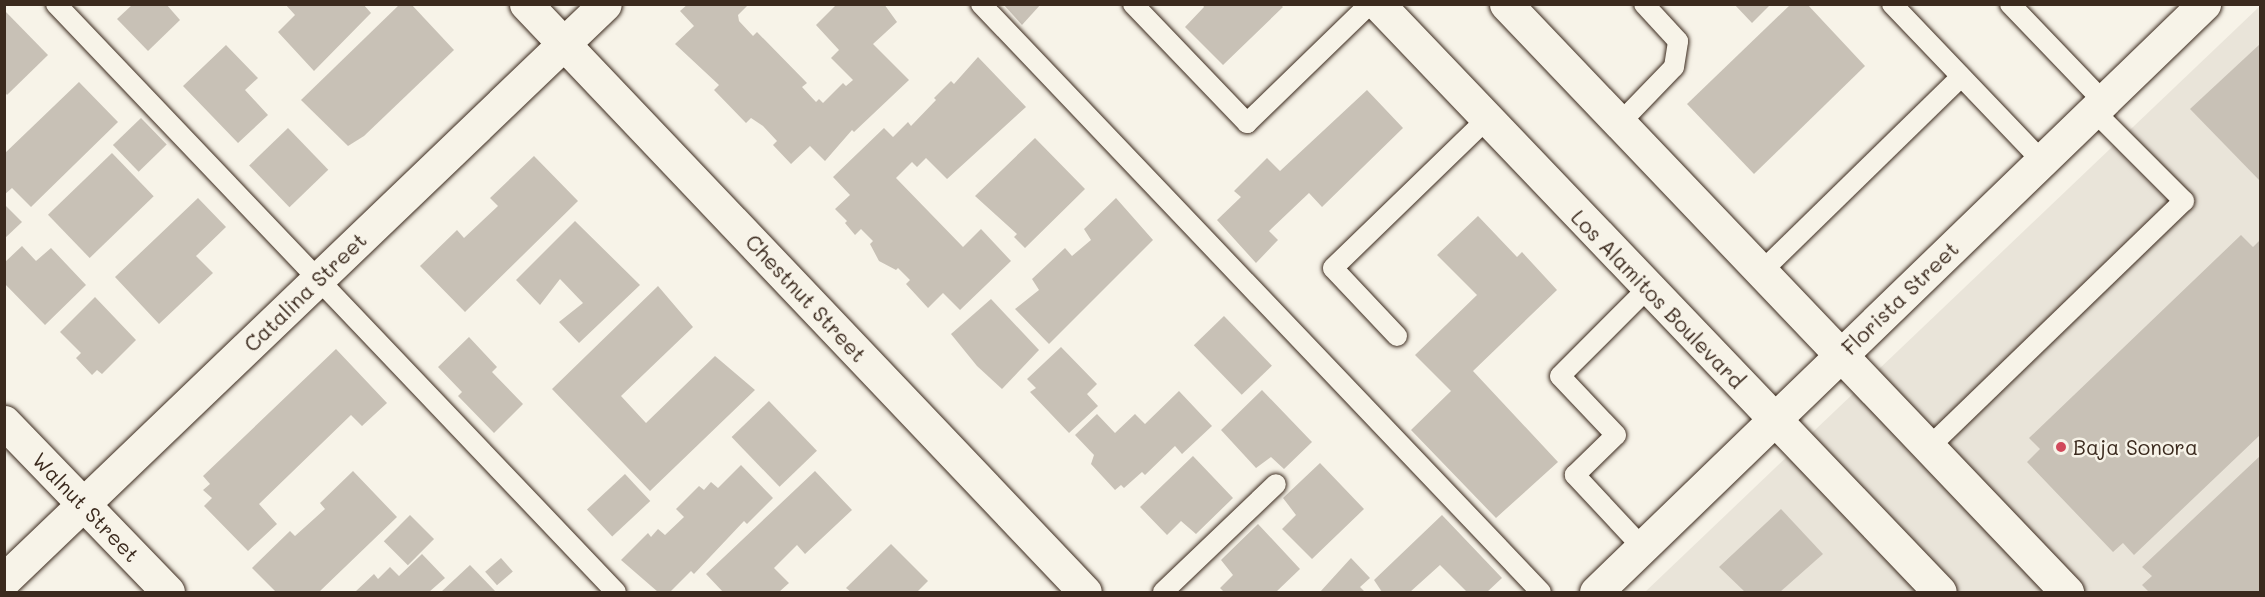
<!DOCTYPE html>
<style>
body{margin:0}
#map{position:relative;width:2265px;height:597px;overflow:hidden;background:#f7f3e8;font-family:Mali,sans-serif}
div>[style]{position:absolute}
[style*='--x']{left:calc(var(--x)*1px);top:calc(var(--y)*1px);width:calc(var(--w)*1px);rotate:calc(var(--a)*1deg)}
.built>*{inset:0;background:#e9e4d9}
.building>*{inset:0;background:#c8c1b6;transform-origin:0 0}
.roads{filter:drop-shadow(0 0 2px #3b2a1e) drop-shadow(0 0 2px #3b2a1e)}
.service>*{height:20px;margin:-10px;padding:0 10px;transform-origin:10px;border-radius:10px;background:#f7f3e8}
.minor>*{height:33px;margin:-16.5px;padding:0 16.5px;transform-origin:16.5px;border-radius:16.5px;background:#f7f3e8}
.primary>*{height:33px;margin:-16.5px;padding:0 16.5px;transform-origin:16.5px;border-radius:16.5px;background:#f7f3e8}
.dots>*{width:16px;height:16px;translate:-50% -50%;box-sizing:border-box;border:3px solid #f7f3e8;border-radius:50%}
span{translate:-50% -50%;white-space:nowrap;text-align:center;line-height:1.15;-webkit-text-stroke:5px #f7f3e8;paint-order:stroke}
.street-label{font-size:21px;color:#3b2a1e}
.poi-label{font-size:21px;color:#3b2a1e}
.left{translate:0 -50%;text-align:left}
.frame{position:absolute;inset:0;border:6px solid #3b2a1e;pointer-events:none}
</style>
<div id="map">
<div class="built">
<div style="clip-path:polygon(2260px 6px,2260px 592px,1645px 592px)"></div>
</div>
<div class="building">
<div style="clip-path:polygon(133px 4px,166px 4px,180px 20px,148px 51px,117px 19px)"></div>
<div style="clip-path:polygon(285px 4px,363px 4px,371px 13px,314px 71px,278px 32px,295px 15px)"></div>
<div style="clip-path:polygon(400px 4px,411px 4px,454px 50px,364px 136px,348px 146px,301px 100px)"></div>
<div style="clip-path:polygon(688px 4px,749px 4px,738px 15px,739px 21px,753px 36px,757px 32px,807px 83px,802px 87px,816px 102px,819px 99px,823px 103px,843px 83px,846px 86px,853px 80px,831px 58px,839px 50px,816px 25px,837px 4px,884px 4px,897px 22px,873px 44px,909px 80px,854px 132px,852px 130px,825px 161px,810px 146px,791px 164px,773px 145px,777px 141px,763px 126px,751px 118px,746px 123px,714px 90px,719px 85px,675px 44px,694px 26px,680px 11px)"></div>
<div style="clip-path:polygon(1003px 4px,1041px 4px,1022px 25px)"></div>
<div style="clip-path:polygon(1202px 4px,1280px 4px,1283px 7px,1223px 65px,1185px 27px,1204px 7px)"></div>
<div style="clip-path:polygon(1734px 4px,1771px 4px,1752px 23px)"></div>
<div style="clip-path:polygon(1791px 4px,1807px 4px,1865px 66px,1754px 174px,1687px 104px)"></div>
<div style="clip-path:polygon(4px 10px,48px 55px,7px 95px,4px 91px)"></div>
<div style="clip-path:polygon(2260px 44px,2260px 181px,2190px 109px)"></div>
<div style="clip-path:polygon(226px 45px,258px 78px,245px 90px,268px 115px,238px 143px,183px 86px)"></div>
<div style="clip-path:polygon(978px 57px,1026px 107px,947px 179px,926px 158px,917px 167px,912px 162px,896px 178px,963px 247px,981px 229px,1011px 261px,960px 310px,943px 293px,928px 308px,906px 284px,910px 280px,898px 268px,896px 270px,879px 261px,870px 244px,873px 241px,861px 229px,855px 235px,845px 223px,847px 221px,835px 209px,850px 195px,833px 177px,884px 128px,893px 137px,908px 122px,911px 126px,936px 100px,934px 98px,951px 81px,954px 84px)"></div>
<div style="clip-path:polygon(79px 82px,118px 122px,31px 207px,12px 188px,4px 195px,4px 154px)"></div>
<div style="clip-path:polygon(1367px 90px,1403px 128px,1322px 207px,1309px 193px,1269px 231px,1278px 240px,1256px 263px,1217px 220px,1241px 197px,1234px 191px,1267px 158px,1280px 171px)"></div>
<div style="left:141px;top:118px;width:37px;height:39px;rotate:46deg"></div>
<div style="left:288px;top:128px;width:58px;height:54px;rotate:46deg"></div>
<div style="clip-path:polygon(1035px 138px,1085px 189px,1025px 248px,1014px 237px,1017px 234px,975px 196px)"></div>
<div style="left:112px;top:153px;width:60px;height:89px;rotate:46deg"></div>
<div style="clip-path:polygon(534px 156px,578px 201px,465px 312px,420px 266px,457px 230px,464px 238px,498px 206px,490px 198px)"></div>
<div style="clip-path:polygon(198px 198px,226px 227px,196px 256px,213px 273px,159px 324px,115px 277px)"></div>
<div style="clip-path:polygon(1116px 198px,1153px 240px,1049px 344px,1015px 309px,1039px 290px,1032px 279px,1065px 248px,1072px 256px,1091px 240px,1084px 229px)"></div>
<div style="clip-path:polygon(4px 204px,22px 222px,4px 239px)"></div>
<div style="clip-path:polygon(1478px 216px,1517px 257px,1522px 252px,1557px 290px,1473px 371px,1558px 462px,1496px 518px,1411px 430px,1451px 391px,1415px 355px,1477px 295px,1437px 255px)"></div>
<div style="clip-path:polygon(575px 221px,640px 285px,579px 343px,559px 322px,583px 303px,560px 279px,540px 305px,516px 280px)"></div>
<div style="clip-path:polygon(2241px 235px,2253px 247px,2260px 240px,2260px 435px,2134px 555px,2123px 543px,2113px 552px,2027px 462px,2040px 449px,2029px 438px)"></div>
<div style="clip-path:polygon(22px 246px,36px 261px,51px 248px,86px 285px,45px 325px,4px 283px,4px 263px)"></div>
<div style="clip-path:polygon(658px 286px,693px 327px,621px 396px,646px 423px,715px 356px,755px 390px,650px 491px,552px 389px)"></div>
<div style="clip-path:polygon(95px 297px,136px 340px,102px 374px,97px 370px,92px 375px,76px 358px,81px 353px,60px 332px)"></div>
<div style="clip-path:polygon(991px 299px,1039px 350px,1002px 389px,977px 366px,951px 334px)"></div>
<div style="left:1224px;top:316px;width:69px;height:42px;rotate:46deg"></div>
<div style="clip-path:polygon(469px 337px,497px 367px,492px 372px,523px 404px,494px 433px,458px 396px,462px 392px,438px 367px)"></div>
<div style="clip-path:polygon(1061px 347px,1097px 384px,1087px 394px,1098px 406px,1069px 433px,1030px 392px,1036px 388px,1027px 379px)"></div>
<div style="clip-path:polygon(336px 349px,387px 403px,362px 426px,351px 415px,259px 504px,277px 524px,248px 551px,204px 506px,212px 498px,203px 490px,210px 484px,203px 476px)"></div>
<div style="clip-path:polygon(1262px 390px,1312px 442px,1284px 469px,1271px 457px,1256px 468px,1221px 430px)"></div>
<div style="clip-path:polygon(1179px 391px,1212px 426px,1182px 454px,1175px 446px,1145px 475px,1142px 472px,1124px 488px,1121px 485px,1115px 490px,1091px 464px,1094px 455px,1075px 435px,1097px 414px,1115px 433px,1135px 414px,1145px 424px)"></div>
<div style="left:769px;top:401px;width:69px;height:52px;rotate:46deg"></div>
<div style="clip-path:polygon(1193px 456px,1233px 498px,1196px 534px,1181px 521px,1167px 535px,1140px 507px)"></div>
<div style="clip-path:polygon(2260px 456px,2260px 592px,2149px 592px,2142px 585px,2152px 576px,2142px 567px)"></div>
<div style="clip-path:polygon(1320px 463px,1364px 509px,1312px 559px,1282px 529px,1296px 515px,1283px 498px)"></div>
<div style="clip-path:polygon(741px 465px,773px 498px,747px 524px,744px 521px,694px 574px,691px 571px,670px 592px,658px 592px,621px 560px,648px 533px,651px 537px,658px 529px,665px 535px,684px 517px,676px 509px,699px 486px,704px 490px,711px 482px,718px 488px)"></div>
<div style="clip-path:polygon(353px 471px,397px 517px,319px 592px,276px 592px,252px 568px,290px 531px,295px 536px,325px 509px,320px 503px)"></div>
<div style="clip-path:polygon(815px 471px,852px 510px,805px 554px,797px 545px,774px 568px,789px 583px,779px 592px,723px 592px,706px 574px)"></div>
<div style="left:625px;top:474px;width:37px;height:52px;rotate:47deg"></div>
<div style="clip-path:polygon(1781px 509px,1823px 554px,1780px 592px,1745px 592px,1719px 567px)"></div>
<div style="left:410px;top:515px;width:34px;height:37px;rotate:45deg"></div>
<div style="clip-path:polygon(1442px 515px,1502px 578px,1487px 592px,1467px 592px,1440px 565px,1410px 592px,1382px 592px,1374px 580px)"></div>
<div style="clip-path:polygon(1258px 524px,1300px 569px,1276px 592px,1224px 592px,1220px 588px,1233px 575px,1221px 560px)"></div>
<div style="clip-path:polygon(891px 544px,928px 581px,917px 592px,851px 592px,846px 588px)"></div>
<div style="clip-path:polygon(422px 554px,445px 578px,429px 592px,355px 592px,374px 574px,378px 579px,390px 567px,399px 576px)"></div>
<div style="left:501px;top:558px;width:18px;height:21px;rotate:49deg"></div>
<div style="clip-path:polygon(1351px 558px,1370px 578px,1360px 587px,1365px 592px,1320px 592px)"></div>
<div style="clip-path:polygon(470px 565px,496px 592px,441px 592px)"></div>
</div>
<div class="roads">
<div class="service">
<div style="--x:56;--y:4;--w:812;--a:46.4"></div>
<div style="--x:981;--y:4;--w:812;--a:46.4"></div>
<div style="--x:1133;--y:4;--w:165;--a:46.2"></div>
<div style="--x:1247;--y:123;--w:171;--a:-44.1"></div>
<div style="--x:1892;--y:4;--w:217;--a:46.3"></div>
<div style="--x:2010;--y:4;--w:136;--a:46.2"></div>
<div style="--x:1619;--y:124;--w:79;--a:-46"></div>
<div style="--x:1674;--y:67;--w:26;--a:-81"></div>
<div style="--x:1678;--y:41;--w:50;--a:-132.6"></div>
<div style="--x:1760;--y:273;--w:281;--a:-44.3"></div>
<div style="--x:1397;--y:336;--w:93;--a:-133.3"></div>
<div style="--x:1333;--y:268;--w:214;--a:-44.1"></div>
<div style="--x:1927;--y:449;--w:357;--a:-44"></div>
<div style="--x:2184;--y:201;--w:127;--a:-135"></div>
<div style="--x:1643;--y:548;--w:100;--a:-133"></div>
<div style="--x:1575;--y:475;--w:57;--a:-44.3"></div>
<div style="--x:1616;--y:435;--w:81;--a:-133.5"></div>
<div style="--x:1560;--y:376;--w:123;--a:-45"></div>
<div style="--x:1163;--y:592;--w:156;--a:-43.7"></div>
</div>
<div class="minor">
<div style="--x:526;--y:4;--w:811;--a:46.45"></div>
<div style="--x:4;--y:422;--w:236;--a:46"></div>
<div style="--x:4;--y:580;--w:832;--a:-43.78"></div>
<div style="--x:1596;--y:592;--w:846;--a:-44.04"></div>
</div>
<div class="primary">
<div style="--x:1378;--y:4;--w:813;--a:46.3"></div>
<div style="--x:1506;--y:4;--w:813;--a:46.35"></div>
</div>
</div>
<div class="dots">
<div style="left:2061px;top:447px;background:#d1495b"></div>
</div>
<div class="street-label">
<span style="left:305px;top:292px;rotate:-44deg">Catalina Street</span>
<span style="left:806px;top:298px;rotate:47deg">Chestnut Street</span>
<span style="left:1900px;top:298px;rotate:-44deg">Florista Street</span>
<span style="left:1658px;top:299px;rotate:46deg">Los Alamitos Boulevard</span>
<span style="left:86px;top:507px;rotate:46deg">Walnut Street</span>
</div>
<div class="poi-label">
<span class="left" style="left:2073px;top:447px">Baja Sonora</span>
</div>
<div class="frame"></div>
</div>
